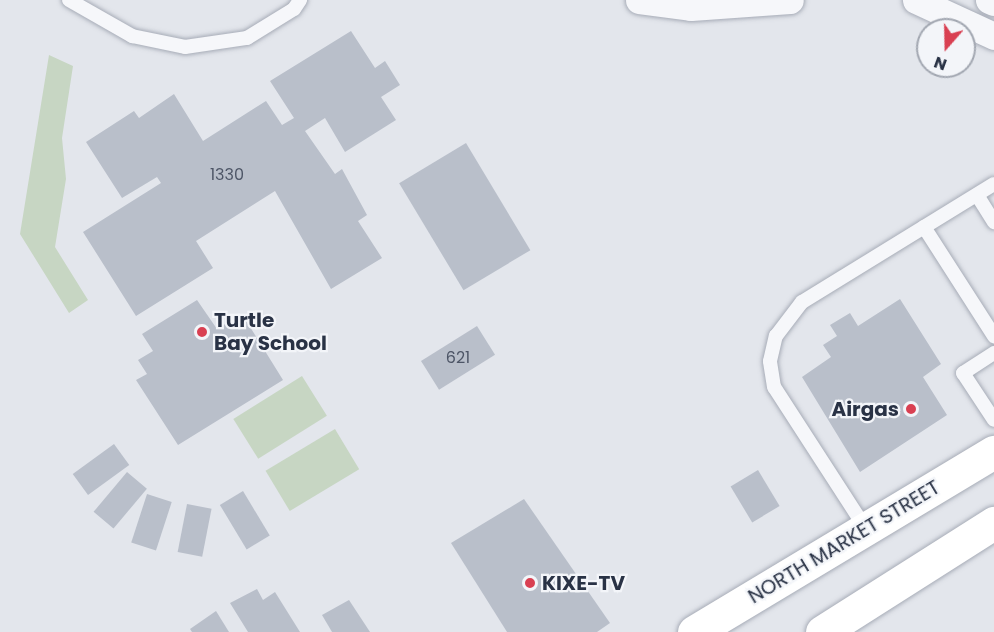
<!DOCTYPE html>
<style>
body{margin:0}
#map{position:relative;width:994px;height:632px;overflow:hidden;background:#e3e6ec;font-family:Poppins,sans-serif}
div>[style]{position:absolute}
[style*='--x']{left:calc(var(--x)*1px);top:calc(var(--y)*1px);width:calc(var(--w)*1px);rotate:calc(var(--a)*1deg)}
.green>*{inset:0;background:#c7d6c3;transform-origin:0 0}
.building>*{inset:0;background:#b9bfca;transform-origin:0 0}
.roads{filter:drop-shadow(0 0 2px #a7acb7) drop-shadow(0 0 2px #a7acb7)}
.lane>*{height:14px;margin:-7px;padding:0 7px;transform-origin:7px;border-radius:7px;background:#f6f7fa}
.street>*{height:27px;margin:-13.5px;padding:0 13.5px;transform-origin:13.5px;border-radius:13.5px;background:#f6f7fa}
.primary>*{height:33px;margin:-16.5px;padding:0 16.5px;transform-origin:16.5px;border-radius:16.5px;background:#fff}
.dots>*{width:16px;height:16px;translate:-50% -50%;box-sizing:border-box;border:3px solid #f3f5f9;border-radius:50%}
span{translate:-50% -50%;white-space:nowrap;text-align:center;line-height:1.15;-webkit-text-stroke:4.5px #f3f5f9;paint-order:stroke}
.number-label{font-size:16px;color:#4d5566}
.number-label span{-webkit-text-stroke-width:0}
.poi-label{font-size:20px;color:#293245;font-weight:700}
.left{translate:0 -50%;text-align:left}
.right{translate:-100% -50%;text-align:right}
.street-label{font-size:20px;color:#293245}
.north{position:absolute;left:916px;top:18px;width:60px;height:60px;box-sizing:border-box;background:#f3f5f9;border:2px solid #a2a7b1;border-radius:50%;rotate:200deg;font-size:16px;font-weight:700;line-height:24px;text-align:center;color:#293245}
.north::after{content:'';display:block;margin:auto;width:21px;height:27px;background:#d94052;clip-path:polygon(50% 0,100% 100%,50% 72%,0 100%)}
</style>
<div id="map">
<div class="green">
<div style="clip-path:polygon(49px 55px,73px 66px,62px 138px,66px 179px,55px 247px,88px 300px,69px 313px,20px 234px)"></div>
<div style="left:302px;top:376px;width:47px;height:81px;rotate:58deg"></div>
<div style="left:335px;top:429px;width:47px;height:81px;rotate:59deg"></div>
</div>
<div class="building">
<div style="clip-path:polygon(351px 31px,375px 68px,385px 61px,400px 85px,381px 97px,396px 120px,345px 152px,325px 118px,305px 131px,335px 174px,342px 169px,367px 215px,358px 221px,382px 258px,331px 289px,275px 191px,196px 241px,213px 268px,136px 316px,83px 232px,161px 183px,157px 177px,122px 198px,86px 142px,134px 111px,139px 118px,174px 94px,203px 141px,266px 101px,282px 125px,294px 118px,270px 81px)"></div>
<div style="left:466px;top:143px;width:125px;height:78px;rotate:59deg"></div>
<div style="clip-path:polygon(900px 299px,941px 364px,923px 377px,947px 415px,860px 472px,802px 377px,831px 357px,823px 345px,837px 336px,830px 325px,850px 313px,858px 326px)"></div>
<div style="clip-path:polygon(197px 300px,217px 329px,242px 314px,283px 380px,178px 445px,136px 380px,147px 374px,138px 360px,153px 351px,142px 334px)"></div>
<div style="left:477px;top:326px;width:34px;height:66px;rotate:58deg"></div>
<div style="left:114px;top:444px;width:26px;height:51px;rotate:54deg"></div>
<div style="left:758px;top:470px;width:42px;height:32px;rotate:59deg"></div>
<div style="left:127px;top:472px;width:26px;height:52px;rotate:40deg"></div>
<div style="left:243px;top:491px;width:52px;height:27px;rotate:59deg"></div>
<div style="left:147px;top:494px;width:26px;height:51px;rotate:18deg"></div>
<div style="clip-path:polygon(524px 499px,610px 623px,597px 632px,507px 632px,451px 543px)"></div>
<div style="left:187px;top:504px;width:25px;height:49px;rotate:11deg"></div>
<div style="clip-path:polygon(257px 589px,263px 600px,275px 592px,300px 632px,248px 632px,230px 603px)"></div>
<div style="clip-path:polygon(349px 600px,370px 632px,332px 632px,322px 615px)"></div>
<div style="clip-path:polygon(216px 611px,229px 632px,192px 632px,190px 629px)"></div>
</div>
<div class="roads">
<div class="lane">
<div style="--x:69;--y:0;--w:73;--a:29.7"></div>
<div style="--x:132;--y:36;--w:54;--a:11.7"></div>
<div style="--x:185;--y:47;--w:63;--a:-8.3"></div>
<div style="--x:247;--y:38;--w:55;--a:-31.7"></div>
<div style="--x:294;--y:9;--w:11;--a:-56"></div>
<div style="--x:977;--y:195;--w:32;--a:58"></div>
<div style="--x:924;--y:227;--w:130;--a:57.3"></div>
<div style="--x:994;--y:353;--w:37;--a:147"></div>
<div style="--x:963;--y:373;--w:56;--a:56.6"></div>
<div style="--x:866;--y:529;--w:169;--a:-122.9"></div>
<div style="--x:774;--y:387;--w:26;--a:-99"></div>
<div style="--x:770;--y:361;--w:26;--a:-77"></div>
<div style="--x:776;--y:336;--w:43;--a:-52.6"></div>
<div style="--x:802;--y:302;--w:225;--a:-31.6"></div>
</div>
<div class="street">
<div style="--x:639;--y:0;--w:52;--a:7.7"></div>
<div style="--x:691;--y:7;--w:99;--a:-4"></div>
<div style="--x:916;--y:0;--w:86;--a:24.8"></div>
<div style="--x:989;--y:0;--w:5;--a:22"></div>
</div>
<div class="primary">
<div style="--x:694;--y:632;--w:350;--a:-31"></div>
<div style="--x:822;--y:632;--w:204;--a:-32.4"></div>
</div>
</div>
<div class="dots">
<div style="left:202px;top:332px;background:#d94052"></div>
<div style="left:911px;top:409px;background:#d94052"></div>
<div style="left:530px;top:583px;background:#d94052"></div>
</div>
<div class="number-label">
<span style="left:227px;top:175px">1330</span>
<span style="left:458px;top:358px">621</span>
</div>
<div class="poi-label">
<span class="left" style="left:214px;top:332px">Turtle<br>Bay School</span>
<span class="right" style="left:899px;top:409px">Airgas</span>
<span class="left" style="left:542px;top:583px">KIXE-TV</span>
</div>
<div class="street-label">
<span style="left:844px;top:542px;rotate:-31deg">NORTH MARKET STREET</span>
</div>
<div class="north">N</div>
</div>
